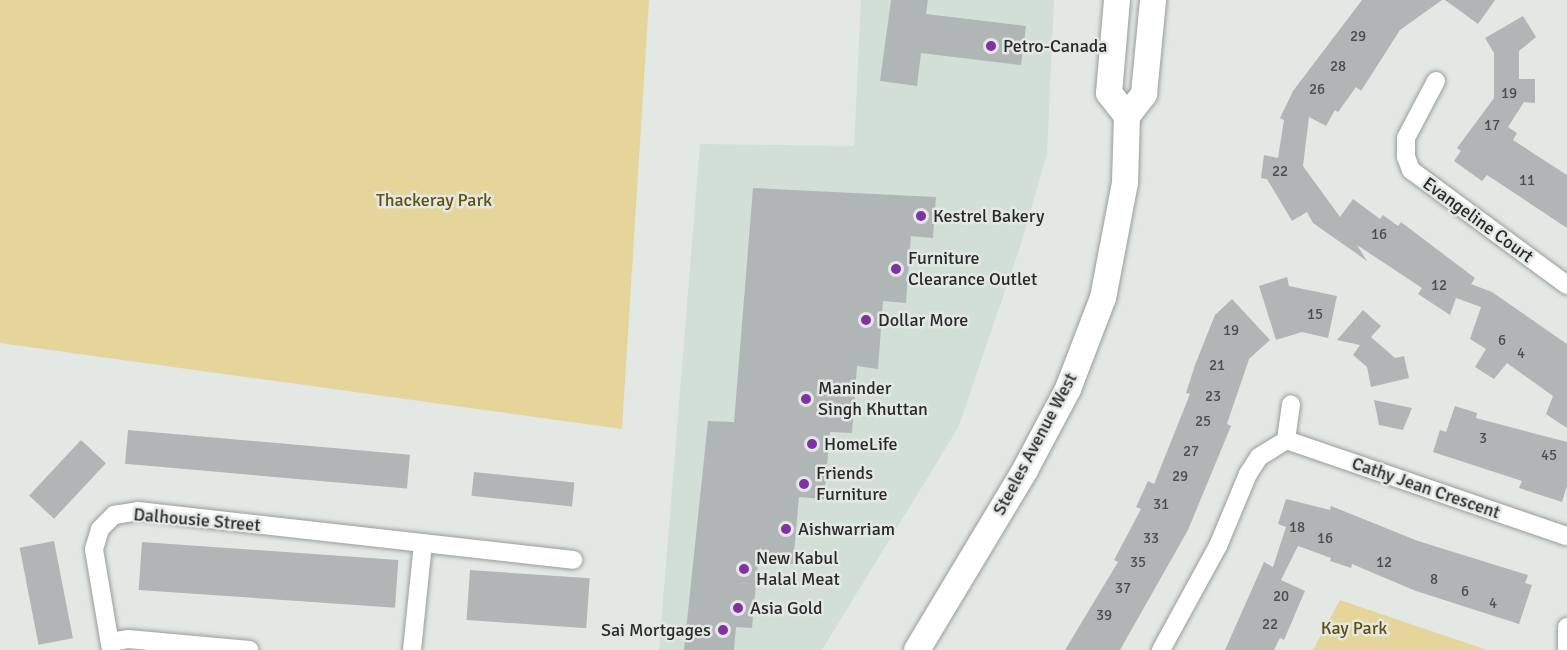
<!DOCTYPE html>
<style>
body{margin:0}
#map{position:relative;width:1567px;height:650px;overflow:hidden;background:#e3e8e5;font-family:Signika,sans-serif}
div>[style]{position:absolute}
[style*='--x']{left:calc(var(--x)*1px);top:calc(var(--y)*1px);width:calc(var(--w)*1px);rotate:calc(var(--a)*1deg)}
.built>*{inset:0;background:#d2dfd7}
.green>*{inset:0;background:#e5d59b}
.building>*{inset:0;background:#b0b6b6;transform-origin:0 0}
.roads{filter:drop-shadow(0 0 2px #999d9a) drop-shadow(0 0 2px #999d9a)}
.street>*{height:18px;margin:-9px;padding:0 9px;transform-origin:9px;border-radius:9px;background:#fff}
.secondary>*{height:26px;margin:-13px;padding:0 13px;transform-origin:13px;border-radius:13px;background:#fff}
.dots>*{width:16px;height:16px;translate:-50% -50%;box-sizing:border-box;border:3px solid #e3e8e5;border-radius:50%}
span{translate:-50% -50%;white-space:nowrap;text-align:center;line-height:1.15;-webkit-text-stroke:5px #e3e8e5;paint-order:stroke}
.number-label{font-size:15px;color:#4b4e4d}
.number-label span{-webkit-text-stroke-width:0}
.poi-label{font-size:18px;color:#292b2a}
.left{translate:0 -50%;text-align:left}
.right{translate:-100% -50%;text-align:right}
.park-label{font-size:18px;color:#625108}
.street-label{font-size:18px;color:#292b2a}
</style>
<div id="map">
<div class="built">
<div style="clip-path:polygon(861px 0,1054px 0,1047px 154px,1020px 247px,958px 428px,822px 650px,659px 650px,700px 144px,854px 146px)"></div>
</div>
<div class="green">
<div style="clip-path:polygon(0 0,649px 0,622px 429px,0 343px)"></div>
<div style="clip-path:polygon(1340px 600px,1487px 650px,1313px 650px)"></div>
</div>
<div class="building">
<div style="clip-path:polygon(891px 0,928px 0,926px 14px,1026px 26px,1021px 65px,921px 53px,917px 86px,880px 81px)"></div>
<div style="clip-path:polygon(1362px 0,1442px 0,1400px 30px,1361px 91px,1356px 87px,1338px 112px,1335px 110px,1326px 126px,1309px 117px,1303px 166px,1340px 217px,1353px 199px,1380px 219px,1383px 215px,1398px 226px,1401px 222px,1475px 278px,1471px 284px,1492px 292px,1567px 344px,1567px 428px,1546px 414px,1553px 396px,1507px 363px,1494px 379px,1475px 367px,1486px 349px,1470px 339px,1481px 307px,1456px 298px,1450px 315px,1418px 294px,1422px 288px,1357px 245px,1367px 261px,1313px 223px,1307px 212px,1292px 221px,1267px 179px,1261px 178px,1264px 155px,1278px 158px,1284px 120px,1280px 118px,1293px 91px)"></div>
<div style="clip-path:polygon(1445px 0,1495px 0,1478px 24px)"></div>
<div style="clip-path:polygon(1523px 16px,1536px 37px,1519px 51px,1519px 79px,1535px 79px,1535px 103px,1524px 102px,1508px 127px,1517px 133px,1513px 140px,1567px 175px,1567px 228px,1487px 175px,1482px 181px,1454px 161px,1461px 151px,1457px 148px,1494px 98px,1494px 53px,1485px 38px)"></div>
<div style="clip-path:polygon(753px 188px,936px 197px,933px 238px,911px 236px,906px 303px,883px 301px,878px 369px,857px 366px,852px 433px,830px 432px,824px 499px,799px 497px,793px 564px,758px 561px,752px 628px,736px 627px,734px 650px,684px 650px,708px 421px,734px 422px)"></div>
<div style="clip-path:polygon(1287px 277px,1289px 286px,1337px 296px,1328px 338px,1302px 332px,1276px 340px,1259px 286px)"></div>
<div style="clip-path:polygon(1232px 299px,1270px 340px,1249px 359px,1227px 424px,1231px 426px,1188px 530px,1120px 650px,1065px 650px,1118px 562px,1114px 560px,1141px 509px,1136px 507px,1148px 481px,1154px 484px,1190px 394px,1186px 393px,1195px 365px,1215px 315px)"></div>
<div style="clip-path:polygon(1363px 310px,1381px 326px,1371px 337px,1395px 358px,1404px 356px,1409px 378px,1371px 387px,1367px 367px,1353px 355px,1360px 345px,1337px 340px)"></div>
<div style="clip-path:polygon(1374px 400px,1412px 408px,1403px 430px,1379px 425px)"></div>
<div style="clip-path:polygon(1455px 406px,1477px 413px,1476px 418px,1567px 442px,1567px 486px,1562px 502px,1519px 488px,1522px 481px,1433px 452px,1440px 430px,1446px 432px)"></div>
<div style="left:128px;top:430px;width:283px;height:34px;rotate:5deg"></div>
<div style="left:81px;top:440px;width:34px;height:76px;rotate:43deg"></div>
<div style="left:474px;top:472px;width:101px;height:24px;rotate:6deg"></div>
<div style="clip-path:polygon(1286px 499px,1330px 510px,1331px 506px,1418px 541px,1528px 575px,1525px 583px,1532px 585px,1519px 624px,1416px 591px,1352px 564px,1351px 568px,1330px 561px,1331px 558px,1298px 546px,1281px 580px,1305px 591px,1284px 640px,1280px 638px,1274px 650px,1225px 650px,1264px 562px,1273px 567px,1286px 527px,1278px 524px)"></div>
<div style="left:54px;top:541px;width:99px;height:35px;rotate:79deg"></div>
<div style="left:142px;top:542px;width:257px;height:48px;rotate:4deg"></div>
<div style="left:470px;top:570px;width:120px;height:50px;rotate:4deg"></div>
</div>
<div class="roads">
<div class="street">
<div style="--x:1436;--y:81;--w:64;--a:117.8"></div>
<div style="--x:1406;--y:138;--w:19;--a:90"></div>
<div style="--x:1406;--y:157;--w:14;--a:69"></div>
<div style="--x:1411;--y:170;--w:194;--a:36.4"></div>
<div style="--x:1286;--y:440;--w:297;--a:18.9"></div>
<div style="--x:110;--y:642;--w:18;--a:-9"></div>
<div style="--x:128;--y:639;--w:122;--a:5.2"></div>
<div style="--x:111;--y:650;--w:102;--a:-99.6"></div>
<div style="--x:94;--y:549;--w:21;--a:-73"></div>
<div style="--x:100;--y:529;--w:20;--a:-45"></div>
<div style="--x:114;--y:515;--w:24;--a:-9"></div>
<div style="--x:138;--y:511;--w:438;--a:6.4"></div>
<div style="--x:412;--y:650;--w:107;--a:-84.1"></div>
<div style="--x:1161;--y:650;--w:119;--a:-61.3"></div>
<div style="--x:1218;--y:546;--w:78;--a:-67.4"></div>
<div style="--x:1248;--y:474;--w:20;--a:-57"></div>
<div style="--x:1259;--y:457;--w:32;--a:-32"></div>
<div style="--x:1286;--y:440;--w:36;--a:-82"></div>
<div style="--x:1567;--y:650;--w:23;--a:-90"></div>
</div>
<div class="secondary">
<div style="--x:1117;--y:0;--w:93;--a:94.9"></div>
<div style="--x:1109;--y:93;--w:29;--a:52"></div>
<div style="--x:917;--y:650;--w:210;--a:-59"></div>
<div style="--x:1025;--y:470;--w:92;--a:-62"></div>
<div style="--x:1068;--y:389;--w:97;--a:-69"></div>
<div style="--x:1103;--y:298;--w:117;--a:-79.2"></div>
<div style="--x:1125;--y:183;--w:67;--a:-88.3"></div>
<div style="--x:1127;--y:116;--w:28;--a:-52"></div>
<div style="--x:1144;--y:94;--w:94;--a:-84.5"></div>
</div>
</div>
<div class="dots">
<div style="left:991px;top:46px;background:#8131a1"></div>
<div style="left:921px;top:216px;background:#8131a1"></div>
<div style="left:896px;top:269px;background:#8131a1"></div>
<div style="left:866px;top:320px;background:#8131a1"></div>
<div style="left:806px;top:399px;background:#8131a1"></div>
<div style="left:812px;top:444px;background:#8131a1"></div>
<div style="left:804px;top:484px;background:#8131a1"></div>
<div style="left:786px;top:529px;background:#8131a1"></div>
<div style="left:744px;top:569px;background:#8131a1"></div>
<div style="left:738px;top:608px;background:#8131a1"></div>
<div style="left:723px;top:630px;background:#8131a1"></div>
</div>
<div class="number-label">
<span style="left:1358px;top:37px">29</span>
<span style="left:1338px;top:67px">28</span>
<span style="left:1317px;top:90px">26</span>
<span style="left:1509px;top:94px">19</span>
<span style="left:1492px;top:126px">17</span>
<span style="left:1280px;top:172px">22</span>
<span style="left:1527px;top:181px">11</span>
<span style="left:1379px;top:235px">16</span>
<span style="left:1439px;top:286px">12</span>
<span style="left:1315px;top:315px">15</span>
<span style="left:1231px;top:331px">19</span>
<span style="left:1502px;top:341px">6</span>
<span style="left:1521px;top:354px">4</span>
<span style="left:1217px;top:366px">21</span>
<span style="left:1213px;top:397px">23</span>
<span style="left:1203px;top:422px">25</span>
<span style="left:1483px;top:439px">3</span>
<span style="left:1191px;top:452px">27</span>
<span style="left:1549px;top:456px">45</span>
<span style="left:1180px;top:477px">29</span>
<span style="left:1161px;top:505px">31</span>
<span style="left:1297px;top:528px">18</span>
<span style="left:1151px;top:539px">33</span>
<span style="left:1325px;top:539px">16</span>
<span style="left:1138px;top:563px">35</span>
<span style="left:1384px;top:563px">12</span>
<span style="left:1434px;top:580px">8</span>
<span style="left:1123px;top:589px">37</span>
<span style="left:1465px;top:592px">6</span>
<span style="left:1281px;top:597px">20</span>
<span style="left:1493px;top:604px">4</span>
<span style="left:1104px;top:616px">39</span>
<span style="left:1270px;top:625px">22</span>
</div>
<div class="poi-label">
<span class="left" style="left:1003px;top:46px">Petro-Canada</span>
<span class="left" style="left:933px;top:216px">Kestrel Bakery</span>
<span class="left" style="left:908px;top:269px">Furniture<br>Clearance Outlet</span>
<span class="left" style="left:878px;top:320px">Dollar More</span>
<span class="left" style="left:818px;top:399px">Maninder<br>Singh Khuttan</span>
<span class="left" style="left:824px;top:444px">HomeLife</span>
<span class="left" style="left:816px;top:484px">Friends<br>Furniture</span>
<span class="left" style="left:798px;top:529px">Aishwarriam</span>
<span class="left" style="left:756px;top:569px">New Kabul<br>Halal Meat</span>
<span class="left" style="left:750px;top:608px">Asia Gold</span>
<span class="right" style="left:711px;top:630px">Sai Mortgages</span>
</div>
<div class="park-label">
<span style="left:434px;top:200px">Thackeray Park</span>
<span style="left:1354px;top:628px">Kay Park</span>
</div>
<div class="street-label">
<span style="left:1478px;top:220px;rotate:36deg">Evangeline Court</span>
<span style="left:1035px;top:444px;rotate:-62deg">Steeles Avenue West</span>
<span style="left:1426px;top:488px;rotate:19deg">Cathy Jean Crescent</span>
<span style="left:197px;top:520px;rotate:5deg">Dalhousie Street</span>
</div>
</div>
